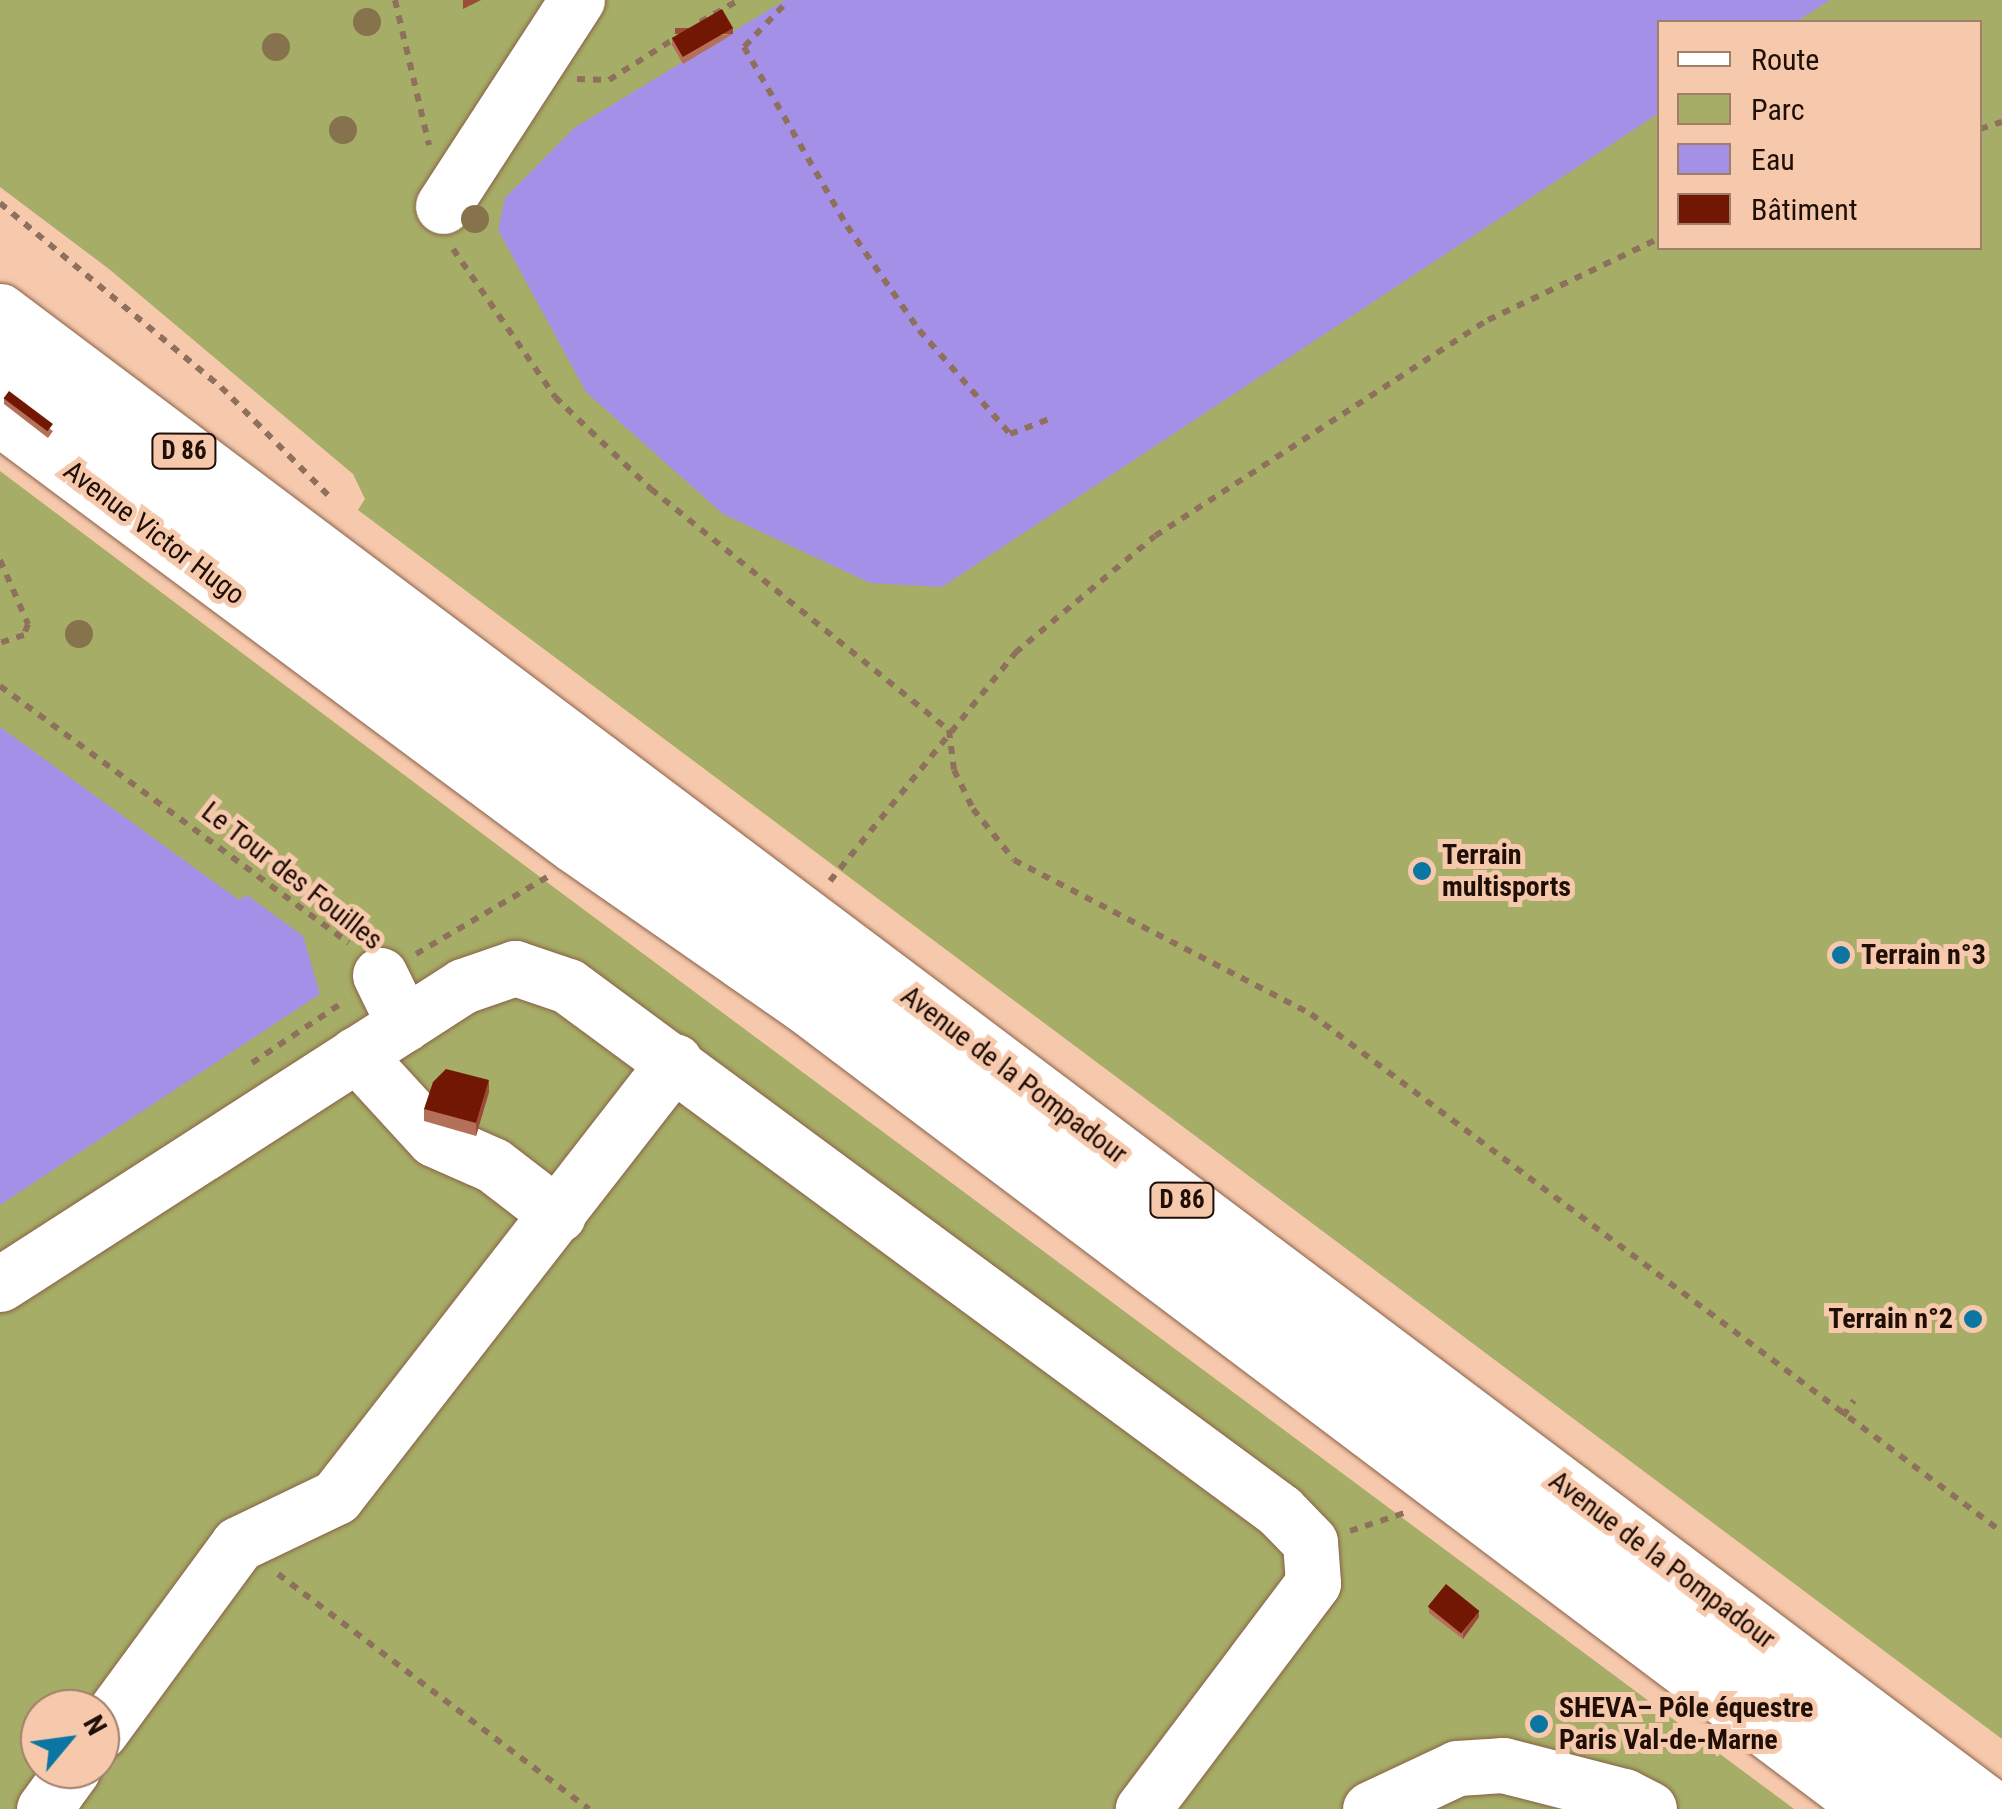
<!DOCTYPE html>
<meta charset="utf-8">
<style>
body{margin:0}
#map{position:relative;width:2002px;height:1809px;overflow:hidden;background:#f6c8ac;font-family:"Roboto Condensed",sans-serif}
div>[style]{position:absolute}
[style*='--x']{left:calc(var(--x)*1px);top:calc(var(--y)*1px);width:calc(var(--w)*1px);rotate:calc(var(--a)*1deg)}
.green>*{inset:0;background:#a6ad66}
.water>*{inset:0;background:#a590e8}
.path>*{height:6px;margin-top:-3px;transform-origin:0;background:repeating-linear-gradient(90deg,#8f705d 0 8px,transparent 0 16px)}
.roads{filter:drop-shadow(0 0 2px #886047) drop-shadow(0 0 2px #886047)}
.minor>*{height:55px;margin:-27.5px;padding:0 27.5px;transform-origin:27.5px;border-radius:27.5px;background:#fff}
.major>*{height:55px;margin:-27.5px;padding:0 27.5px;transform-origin:27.5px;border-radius:27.5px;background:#fff}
.trees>*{width:28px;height:28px;margin:-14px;border-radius:50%;background:#86734e}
.wall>*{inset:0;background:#b47058}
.shaded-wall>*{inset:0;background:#994c36;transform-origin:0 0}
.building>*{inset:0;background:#711703;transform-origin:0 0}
.dots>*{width:28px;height:28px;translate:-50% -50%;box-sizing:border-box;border:5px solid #f6c8ac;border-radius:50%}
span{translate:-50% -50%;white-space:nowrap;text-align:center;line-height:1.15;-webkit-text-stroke:10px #f6c8ac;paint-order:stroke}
.shield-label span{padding:2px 8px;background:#f6c8ac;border:2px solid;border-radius:8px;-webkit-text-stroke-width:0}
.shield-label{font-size:25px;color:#1f0f06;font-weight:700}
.street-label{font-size:28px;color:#1f0f06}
.poi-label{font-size:28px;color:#1f0f06;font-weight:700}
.left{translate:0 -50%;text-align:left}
.right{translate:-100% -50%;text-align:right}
.legend{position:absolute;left:1657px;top:20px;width:325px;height:230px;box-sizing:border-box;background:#f6c8ac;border:2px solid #a07e6a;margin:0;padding:12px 18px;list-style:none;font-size:30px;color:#1f0f06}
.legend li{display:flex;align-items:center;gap:20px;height:50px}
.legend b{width:50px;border:2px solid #a07e6a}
.north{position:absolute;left:20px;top:1689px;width:100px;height:100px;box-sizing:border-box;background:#f6c8ac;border:2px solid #a07e6a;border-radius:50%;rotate:61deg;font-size:28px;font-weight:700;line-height:40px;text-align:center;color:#1f0f06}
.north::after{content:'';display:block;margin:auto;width:35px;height:45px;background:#0a76a1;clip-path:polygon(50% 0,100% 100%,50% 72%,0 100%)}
</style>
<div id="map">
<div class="green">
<div style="clip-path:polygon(evenodd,0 0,2002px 0,2002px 1739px,358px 510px,365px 499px,353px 474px,109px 269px,0 187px,0 0,1660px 22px,1980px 22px,1980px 248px,1660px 248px,1660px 22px)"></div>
<div style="clip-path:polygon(evenodd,0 471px,544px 880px,1794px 1809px,0 1809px,0 471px,40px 1709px,100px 1709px,100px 1769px,40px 1769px,40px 1709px)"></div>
</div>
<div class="water">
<div style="clip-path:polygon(785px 0,1830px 0,1796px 22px,1660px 22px,1659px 113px,942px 587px,870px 583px,723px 514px,586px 392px,498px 230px,505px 198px,574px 128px)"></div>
<div style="clip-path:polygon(0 727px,239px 900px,247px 895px,303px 936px,320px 994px,0 1205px)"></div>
</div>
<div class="path">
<div style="--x:395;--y:0;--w:149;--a:76.8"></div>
<div style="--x:783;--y:6;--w:57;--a:133.6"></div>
<div style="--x:744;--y:47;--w:207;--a:60.1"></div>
<div style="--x:847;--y:226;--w:126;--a:55.3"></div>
<div style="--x:919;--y:330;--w:138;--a:48.8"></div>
<div style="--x:1010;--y:434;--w:42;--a:-21"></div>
<div style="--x:700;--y:22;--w:45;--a:-29.4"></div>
<div style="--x:577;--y:79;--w:32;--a:2"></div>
<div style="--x:609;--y:80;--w:80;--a:-32.3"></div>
<div style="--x:1980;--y:129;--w:23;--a:-18"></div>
<div style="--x:0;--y:203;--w:288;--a:39.8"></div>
<div style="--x:221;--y:387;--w:156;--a:45.3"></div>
<div style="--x:453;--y:249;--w:180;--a:55.4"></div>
<div style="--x:555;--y:397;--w:133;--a:43.8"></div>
<div style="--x:651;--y:489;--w:383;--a:39"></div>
<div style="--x:949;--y:730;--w:40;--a:82.9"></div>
<div style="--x:954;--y:770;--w:43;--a:64"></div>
<div style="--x:973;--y:809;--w:65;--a:51.2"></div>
<div style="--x:1014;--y:860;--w:335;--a:27.4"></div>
<div style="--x:1311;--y:1014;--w:864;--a:36.86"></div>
<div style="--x:0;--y:560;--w:70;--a:66.4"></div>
<div style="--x:28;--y:624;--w:12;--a:110"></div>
<div style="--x:24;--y:635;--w:25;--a:162"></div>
<div style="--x:0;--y:686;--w:433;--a:36.4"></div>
<div style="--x:830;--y:881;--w:294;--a:-50.9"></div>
<div style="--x:1015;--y:653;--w:182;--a:-39.9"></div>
<div style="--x:1155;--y:536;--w:397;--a:-33"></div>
<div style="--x:1488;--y:320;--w:191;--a:-25.5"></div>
<div style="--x:416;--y:954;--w:152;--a:-30.4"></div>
<div style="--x:252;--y:1063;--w:112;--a:-33.7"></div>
<div style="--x:1843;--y:1416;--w:19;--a:-55"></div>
<div style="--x:1350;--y:1531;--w:57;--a:-18.4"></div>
<div style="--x:278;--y:1574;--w:390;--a:37.1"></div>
</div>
<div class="roads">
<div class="minor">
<div style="--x:443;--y:206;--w:246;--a:-57"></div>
<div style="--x:0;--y:359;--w:2419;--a:36.83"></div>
<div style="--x:380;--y:975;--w:55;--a:63.9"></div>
<div style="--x:356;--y:1054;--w:115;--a:47.5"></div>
<div style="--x:434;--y:1139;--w:64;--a:23.8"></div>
<div style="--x:493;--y:1165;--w:82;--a:37.6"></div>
<div style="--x:0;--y:1284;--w:551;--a:-32.77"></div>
<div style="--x:463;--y:986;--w:55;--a:-19.1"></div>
<div style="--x:515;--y:968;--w:56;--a:18.8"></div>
<div style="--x:568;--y:986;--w:885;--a:36.4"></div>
<div style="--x:1280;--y:1511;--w:43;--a:45.9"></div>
<div style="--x:1310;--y:1542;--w:41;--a:85.8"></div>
<div style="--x:1313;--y:1583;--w:283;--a:127"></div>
<div style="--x:100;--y:1732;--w:233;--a:-53.7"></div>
<div style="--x:238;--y:1544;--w:109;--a:-25.6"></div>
<div style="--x:336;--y:1497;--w:552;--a:-52.13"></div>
<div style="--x:44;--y:1809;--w:49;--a:-54.1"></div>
<div style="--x:1370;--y:1809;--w:96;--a:-25.2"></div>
<div style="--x:1457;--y:1768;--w:46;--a:-3.7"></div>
<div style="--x:1503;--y:1765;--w:125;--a:14.4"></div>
<div style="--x:1624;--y:1796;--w:28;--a:27"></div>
</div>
<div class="major">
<div style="--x:0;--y:311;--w:2494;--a:36.92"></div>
<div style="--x:0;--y:418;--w:715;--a:36.65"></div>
<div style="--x:574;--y:845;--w:279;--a:34.8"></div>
<div style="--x:803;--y:1004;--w:1337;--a:37.01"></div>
</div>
</div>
<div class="trees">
<div style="left:367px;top:22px"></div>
<div style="left:276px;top:47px"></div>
<div style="left:343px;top:130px"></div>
<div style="left:475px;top:219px"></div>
<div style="left:79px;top:634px"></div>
</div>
<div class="wall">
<div style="clip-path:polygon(733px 34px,683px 64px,672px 45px,672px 39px)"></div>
<div style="clip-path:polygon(4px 398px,53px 431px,48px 438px,4px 404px)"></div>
<div style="clip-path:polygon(489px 1092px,476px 1136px,424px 1121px,424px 1109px)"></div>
<div style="clip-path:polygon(1429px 1607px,1479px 1617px,1463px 1639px,1429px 1613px)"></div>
</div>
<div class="shaded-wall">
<div style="clip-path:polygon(463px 0,481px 0,463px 9px)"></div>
<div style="left:733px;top:28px;width:6px;height:58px;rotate:90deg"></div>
<div style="clip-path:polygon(489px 1080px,489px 1092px,476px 1136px,476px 1123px)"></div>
<div style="clip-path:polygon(1479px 1611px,1479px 1617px,1463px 1639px,1463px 1633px)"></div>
</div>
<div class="building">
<div style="left:722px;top:9px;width:22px;height:58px;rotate:60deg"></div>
<div style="left:9px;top:391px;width:55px;height:9px;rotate:37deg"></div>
<div style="clip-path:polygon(446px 1069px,489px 1080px,476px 1123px,424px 1109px,433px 1082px)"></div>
<div style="left:1446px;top:1584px;width:43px;height:29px;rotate:39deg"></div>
</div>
<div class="dots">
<div style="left:1422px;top:871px;background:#0a76a1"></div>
<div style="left:1841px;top:955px;background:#0a76a1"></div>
<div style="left:1973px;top:1319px;background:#0a76a1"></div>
<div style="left:1539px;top:1724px;background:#0a76a1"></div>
</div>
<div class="shield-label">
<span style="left:184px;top:451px">D 86</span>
<span style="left:1182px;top:1200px">D 86</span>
</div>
<div class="street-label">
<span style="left:154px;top:533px;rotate:37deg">Avenue Victor Hugo</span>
<span style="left:292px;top:876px;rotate:38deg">Le Tour des Fouilles</span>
<span style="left:1014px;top:1075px;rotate:37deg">Avenue de la Pompadour</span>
<span style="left:1662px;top:1560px;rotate:37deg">Avenue de la Pompadour</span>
</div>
<div class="poi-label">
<span class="left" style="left:1442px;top:871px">Terrain<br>multisports</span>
<span class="left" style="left:1861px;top:955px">Terrain n°3</span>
<span class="right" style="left:1953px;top:1319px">Terrain n°2</span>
<span class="left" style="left:1559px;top:1724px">SHEVA– Pôle équestre<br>Paris Val-de-Marne</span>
</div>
<ul class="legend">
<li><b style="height:12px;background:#fff"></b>Route</li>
<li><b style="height:28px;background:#a6ad66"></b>Parc</li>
<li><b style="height:28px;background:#a590e8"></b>Eau</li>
<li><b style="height:28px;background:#711703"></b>Bâtiment</li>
</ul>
<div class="north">N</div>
</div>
